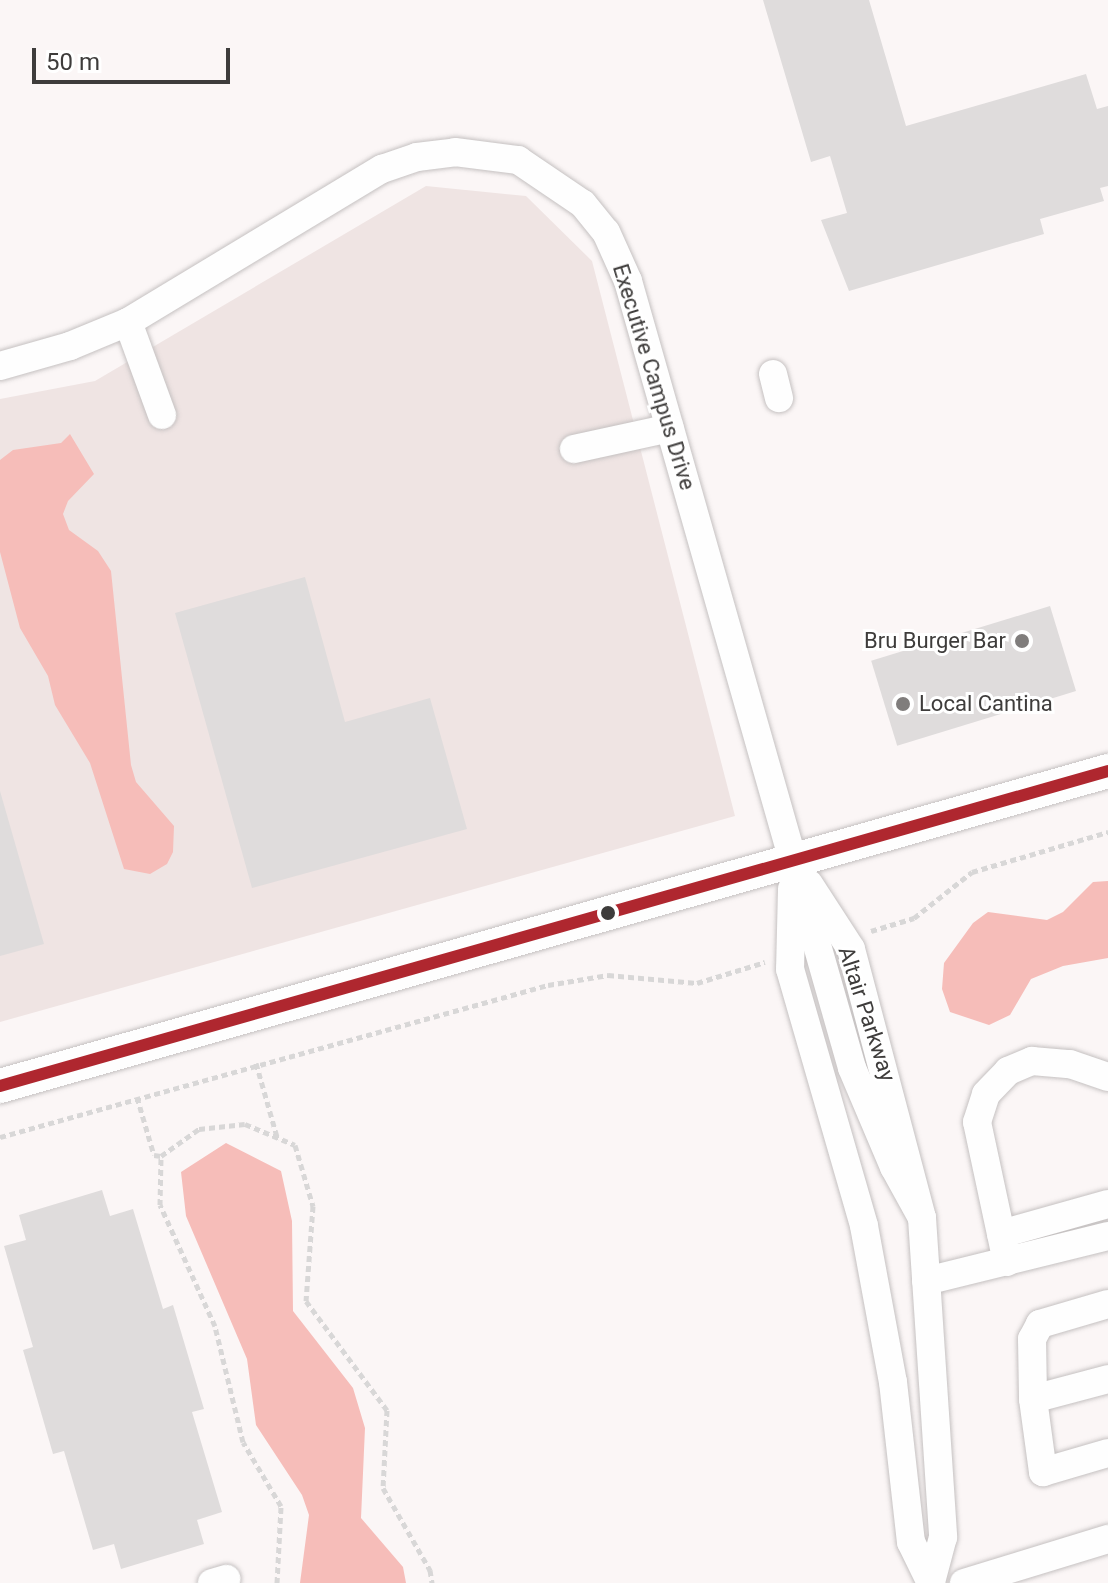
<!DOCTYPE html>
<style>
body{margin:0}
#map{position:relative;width:1108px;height:1583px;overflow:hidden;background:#fbf6f6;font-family:Roboto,sans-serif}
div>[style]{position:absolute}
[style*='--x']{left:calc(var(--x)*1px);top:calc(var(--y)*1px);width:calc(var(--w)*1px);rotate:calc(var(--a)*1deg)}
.built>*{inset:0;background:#efe4e3}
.water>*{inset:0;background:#f6bdb9}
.building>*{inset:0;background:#dfdcdc;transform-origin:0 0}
.path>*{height:5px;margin-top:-2.5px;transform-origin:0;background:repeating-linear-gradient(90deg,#d8d7d7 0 6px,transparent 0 10px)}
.roads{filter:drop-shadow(0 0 2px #c5c1c1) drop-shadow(0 0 2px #c5c1c1)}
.minor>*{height:28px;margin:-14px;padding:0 14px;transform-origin:14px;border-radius:14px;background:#fefefe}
.major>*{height:34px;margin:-17px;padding:0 17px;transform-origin:17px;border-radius:17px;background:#fefefe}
.bus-1>*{height:12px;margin:-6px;padding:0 6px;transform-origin:6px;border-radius:6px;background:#af272f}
.dots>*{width:22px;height:22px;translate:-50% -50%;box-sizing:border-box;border:4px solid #fff;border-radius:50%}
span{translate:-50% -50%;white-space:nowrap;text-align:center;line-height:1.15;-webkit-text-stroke:6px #fff;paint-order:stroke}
.street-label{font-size:22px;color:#3e3c3b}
.poi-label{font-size:22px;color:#3e3c3b}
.right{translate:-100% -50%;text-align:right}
.left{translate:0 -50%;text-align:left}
.scale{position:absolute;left:32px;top:48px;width:198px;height:36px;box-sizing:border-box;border:4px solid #3e3c3b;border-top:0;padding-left:10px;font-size:24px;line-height:28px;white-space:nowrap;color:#3e3c3b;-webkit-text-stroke:6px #fff;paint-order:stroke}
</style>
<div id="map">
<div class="built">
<div style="clip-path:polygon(426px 186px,526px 196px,592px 261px,735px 816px,0 1022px,0 399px,95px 381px)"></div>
</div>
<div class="water">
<div style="clip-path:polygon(70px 434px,94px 474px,68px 501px,63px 514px,69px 530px,98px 551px,111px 571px,131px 765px,136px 782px,174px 826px,173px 852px,167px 864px,150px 874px,124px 869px,90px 763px,55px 705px,48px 676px,20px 628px,0 552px,0 460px,13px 450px,61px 443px)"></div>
<div style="clip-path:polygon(1108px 881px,1108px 958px,1063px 966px,1031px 979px,1010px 1015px,989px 1025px,950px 1012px,942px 989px,944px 963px,973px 923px,988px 912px,1047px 920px,1063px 912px,1093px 882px)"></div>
<div style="clip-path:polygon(226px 1143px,281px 1171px,292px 1221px,293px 1311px,353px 1388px,365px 1428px,361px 1518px,403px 1567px,406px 1583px,300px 1583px,309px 1515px,302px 1495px,256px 1425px,247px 1359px,186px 1216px,181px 1172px)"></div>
</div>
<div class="building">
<div style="clip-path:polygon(763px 0,869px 0,906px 126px,1086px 74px,1097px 109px,1108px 106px,1108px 186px,1100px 188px,1104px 201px,1040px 219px,1044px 234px,849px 291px,821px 220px,847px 213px,830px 156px,811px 162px)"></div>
<div style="clip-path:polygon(305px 577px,345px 722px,430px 698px,467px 829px,252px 888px,175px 613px)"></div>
<div style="left:1050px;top:606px;width:89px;height:187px;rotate:73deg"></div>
<div style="clip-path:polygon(0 791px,44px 944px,0 956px)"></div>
<div style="clip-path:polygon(102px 1190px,110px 1216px,133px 1209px,163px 1309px,173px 1305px,204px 1409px,192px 1412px,222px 1512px,197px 1520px,204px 1544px,121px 1569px,114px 1544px,93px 1550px,64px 1451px,53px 1454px,23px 1350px,33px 1347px,4px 1246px,26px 1240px,19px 1215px)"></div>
</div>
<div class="path">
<div style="--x:871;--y:931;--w:45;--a:-16.8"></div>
<div style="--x:914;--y:918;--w:74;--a:-38.4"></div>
<div style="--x:972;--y:872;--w:142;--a:-16.4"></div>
<div style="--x:256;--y:1063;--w:80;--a:74.1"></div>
<div style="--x:137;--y:1097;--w:60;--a:73.7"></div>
<div style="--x:154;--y:1155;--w:7;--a:8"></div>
<div style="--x:0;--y:1137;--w:569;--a:-15.5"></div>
<div style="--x:548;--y:985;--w:61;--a:-9.5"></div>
<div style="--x:608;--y:975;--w:89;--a:5.1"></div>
<div style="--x:697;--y:983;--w:71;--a:-17.2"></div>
<div style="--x:277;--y:1583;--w:77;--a:-87"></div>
<div style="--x:281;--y:1506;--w:74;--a:-120.7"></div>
<div style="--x:243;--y:1442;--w:119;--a:-103.6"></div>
<div style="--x:215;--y:1326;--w:133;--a:-114.4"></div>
<div style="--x:160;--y:1205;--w:49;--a:-88.8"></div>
<div style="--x:161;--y:1156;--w:47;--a:-35.4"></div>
<div style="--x:199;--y:1129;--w:46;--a:-6.2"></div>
<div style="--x:245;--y:1124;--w:54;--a:22.8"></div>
<div style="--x:295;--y:1145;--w:64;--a:73.6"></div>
<div style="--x:313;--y:1206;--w:95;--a:94.2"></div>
<div style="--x:306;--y:1301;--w:136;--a:53.4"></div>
<div style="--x:387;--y:1410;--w:78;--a:92.9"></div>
<div style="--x:383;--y:1488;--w:95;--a:60.2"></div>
<div style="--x:430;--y:1570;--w:13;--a:81"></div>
</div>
<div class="roads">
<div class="minor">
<div style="--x:128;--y:322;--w:99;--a:69.9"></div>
<div style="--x:0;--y:366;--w:73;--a:-15.9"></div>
<div style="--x:70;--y:346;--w:63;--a:-22.5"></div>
<div style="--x:128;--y:322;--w:297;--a:-31.1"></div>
<div style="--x:382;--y:169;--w:37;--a:-19"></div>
<div style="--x:417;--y:157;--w:38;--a:-7"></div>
<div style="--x:455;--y:152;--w:64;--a:7.2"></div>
<div style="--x:518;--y:160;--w:78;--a:34.1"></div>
<div style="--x:583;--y:204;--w:36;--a:51"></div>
<div style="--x:606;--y:232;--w:54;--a:65.8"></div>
<div style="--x:628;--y:281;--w:818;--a:74.11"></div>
<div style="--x:852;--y:1068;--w:108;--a:67"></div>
<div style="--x:894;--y:1167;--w:58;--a:61.2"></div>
<div style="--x:773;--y:374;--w:25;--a:76"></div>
<div style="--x:574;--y:449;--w:98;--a:-12.3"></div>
<div style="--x:809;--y:884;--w:77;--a:57.1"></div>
<div style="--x:851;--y:949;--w:278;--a:75.2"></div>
<div style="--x:922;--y:1218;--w:320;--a:86.2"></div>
<div style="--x:943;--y:1537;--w:47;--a:104.9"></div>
<div style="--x:792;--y:889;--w:80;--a:91.4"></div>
<div style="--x:790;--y:969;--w:267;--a:73.9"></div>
<div style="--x:864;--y:1226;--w:159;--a:79.5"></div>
<div style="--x:893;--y:1382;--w:161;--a:83.6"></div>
<div style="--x:911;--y:1542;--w:46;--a:64"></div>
<div style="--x:1001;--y:1234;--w:111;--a:-15.7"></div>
<div style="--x:1007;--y:1262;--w:143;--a:-102.1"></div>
<div style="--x:977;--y:1122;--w:29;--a:-72"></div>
<div style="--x:986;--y:1094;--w:32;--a:-46"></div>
<div style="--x:1008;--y:1071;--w:26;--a:-23"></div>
<div style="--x:1032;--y:1061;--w:38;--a:5"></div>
<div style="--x:1070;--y:1064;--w:40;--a:18.9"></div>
<div style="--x:926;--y:1281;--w:187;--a:-13.9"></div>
<div style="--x:1108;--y:1304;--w:71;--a:163.6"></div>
<div style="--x:1040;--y:1324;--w:17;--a:118"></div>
<div style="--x:1032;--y:1339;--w:60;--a:89"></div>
<div style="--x:1033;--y:1399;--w:78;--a:-14.9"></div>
<div style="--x:1033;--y:1399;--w:74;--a:82.2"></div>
<div style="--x:1043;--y:1472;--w:68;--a:-16.3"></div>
<div style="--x:212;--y:1583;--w:15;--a:-16"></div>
<div style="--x:964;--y:1583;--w:151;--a:-17"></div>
</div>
<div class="major">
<div style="--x:0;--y:1086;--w:1152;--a:-15.87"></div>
</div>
</div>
<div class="bus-1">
<div style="--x:0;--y:1086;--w:1152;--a:-15.87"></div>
</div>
<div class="dots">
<div style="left:1022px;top:641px;background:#807d7c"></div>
<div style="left:903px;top:704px;background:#807d7c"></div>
<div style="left:608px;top:913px;background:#3e3c3b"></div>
</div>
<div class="street-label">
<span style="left:654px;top:377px;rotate:73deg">Executive Campus Drive</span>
<span style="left:867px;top:1014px;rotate:72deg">Altair Parkway</span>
</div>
<div class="poi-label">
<span class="right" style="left:1006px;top:641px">Bru Burger Bar</span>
<span class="left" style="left:919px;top:704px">Local Cantina</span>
</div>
<div class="scale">50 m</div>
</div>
